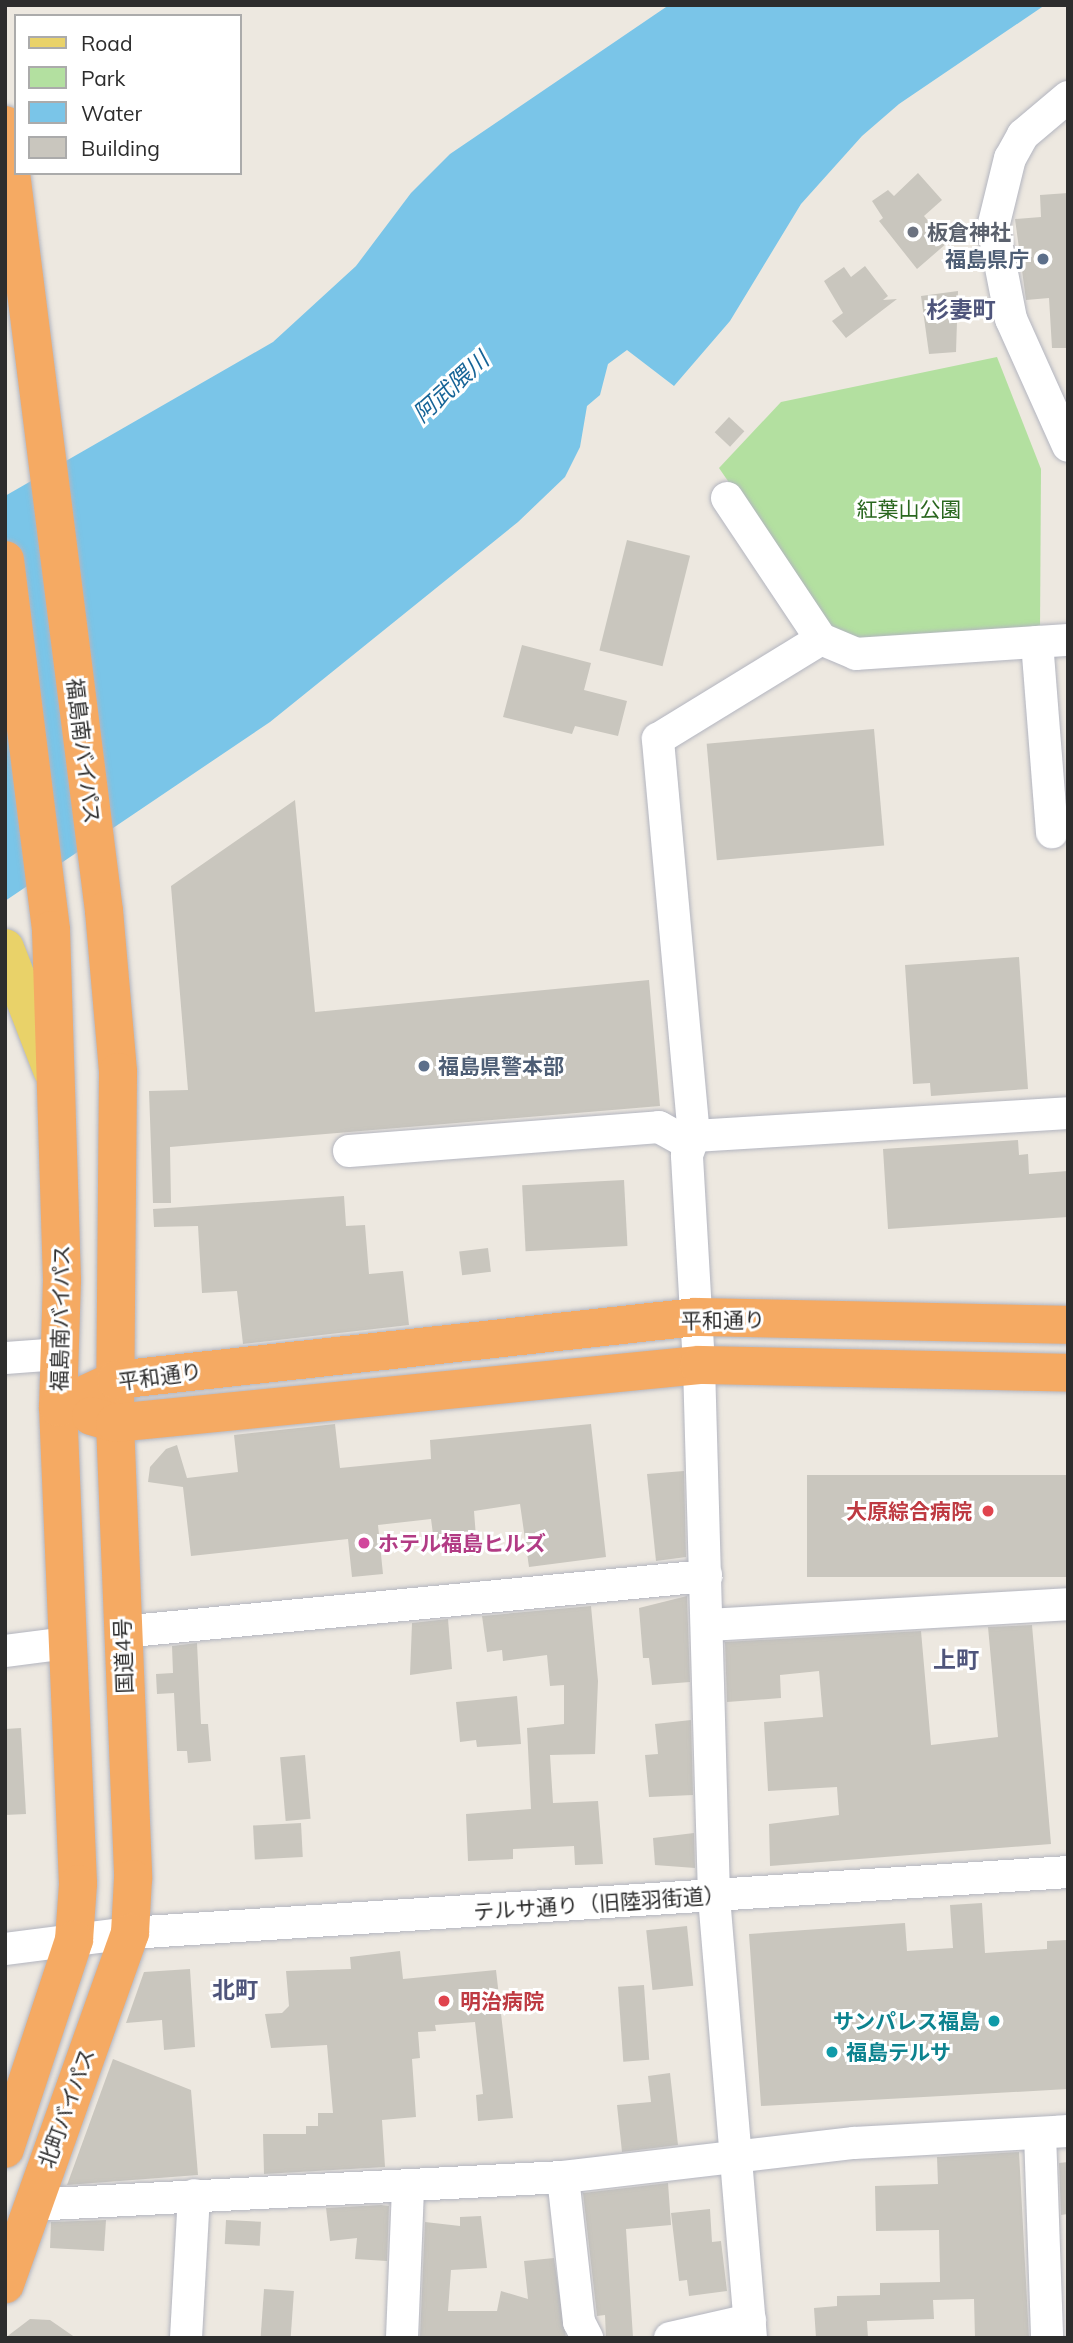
<!DOCTYPE html>
<meta charset="utf-8">
<style>
body{margin:0}
#map{position:relative;width:1073px;height:2343px;overflow:hidden;background:#ede8e0;font-family:Mulish,"Noto Sans JP",sans-serif}
div>[style]{position:absolute}
[style*='--x']{left:calc(var(--x)*1px);top:calc(var(--y)*1px);width:calc(var(--w)*1px);rotate:calc(var(--a)*1deg)}
.green>*{inset:0;background:#b3e0a0}
.water>*{inset:0;background:#7ac5e8}
.building>*{inset:0;background:#c9c6be;transform-origin:0 0}
.roads{filter:drop-shadow(0 0 2px #b3b5bf) drop-shadow(0 0 2px #b3b5bf)}
.minor>*{height:32px;margin:-16px;padding:0 16px;transform-origin:16px;border-radius:16px;background:#fff}
.major>*{height:38px;margin:-19px;padding:0 19px;transform-origin:19px;border-radius:19px;background:#e9d269}
.highway>*{height:38px;margin:-19px;padding:0 19px;transform-origin:19px;border-radius:19px;background:#f5aa63}
.dots>*{width:19px;height:19px;translate:-50% -50%;box-sizing:border-box;border:4px solid #fff;border-radius:50%}
span{translate:-50% -50%;white-space:nowrap;text-align:center;line-height:1.15;-webkit-text-stroke:6px #fff;paint-order:stroke}
.worship-label{font-size:21px;color:#5b616d;font-weight:700}
.left{translate:0 -50%;text-align:left}
.service-label{font-size:21px;color:#4e5e75;font-weight:700}
.right{translate:-100% -50%;text-align:right}
.park-label{font-size:21px;color:#2a671f}
.street-label{font-size:21px;color:#2d2d2d}
.health-label{font-size:21px;color:#be3a42;font-weight:700}
.hotel-label{font-size:21px;color:#b23c85;font-weight:700}
.culture-label{font-size:21px;color:#0d838f;font-weight:700}
.neighbourhood-label{font-size:23px;color:#4f557b;font-weight:700}
.water-label{font-size:23px;color:#166497;font-style:italic}
.frame{position:absolute;inset:0;border:7px solid #2d2d2d;pointer-events:none}
.legend{position:absolute;left:14px;top:14px;width:228px;height:161px;box-sizing:border-box;background:#fff;border:2px solid #ababab;margin:0;padding:9px 12px;list-style:none;font-size:21px;color:#2d2d2d}
.legend li{display:flex;align-items:center;gap:14px;height:35px}
.legend b{width:35px;border:2px solid #ababab}
</style>
<div id="map">
<div class="green">
<div style="clip-path:polygon(997px 357px,1041px 469px,1040px 633px,860px 642px,829px 628px,719px 468px,781px 402px)"></div>
</div>
<div class="water">
<div style="clip-path:polygon(669px 5px,1045px 5px,899px 104px,862px 136px,801px 204px,730px 321px,674px 386px,627px 350px,608px 364px,600px 395px,587px 406px,580px 447px,565px 477px,518px 522px,270px 722px,5px 901px,5px 496px,273px 342px,356px 266px,411px 193px,450px 154px)"></div>
</div>
<div class="building">
<div style="clip-path:polygon(918px 173px,942px 200px,924px 216px,947px 243px,917px 269px,879px 221px,883px 218px,872px 201px,888px 190px,894px 196px)"></div>
<div style="clip-path:polygon(1068px 193px,1068px 348px,1052px 348px,1049px 298px,1026px 300px,1015px 219px,1041px 217px,1040px 195px)"></div>
<div style="clip-path:polygon(865px 266px,888px 296px,883px 300px,897px 299px,846px 338px,832px 321px,843px 313px,824px 281px,844px 267px,851px 277px)"></div>
<div style="clip-path:polygon(958px 291px,956px 352px,929px 354px,921px 296px)"></div>
<div style="left:729px;top:417px;width:21px;height:21px;rotate:43deg"></div>
<div style="left:627px;top:540px;width:65px;height:114px;rotate:14deg"></div>
<div style="clip-path:polygon(522px 645px,591px 663px,584px 690px,627px 701px,618px 736px,575px 726px,572px 734px,503px 717px)"></div>
<div style="left:874px;top:729px;width:117px;height:168px;rotate:85deg"></div>
<div style="clip-path:polygon(295px 800px,315px 1012px,649px 980px,660px 1106px,170px 1147px,171px 1203px,153px 1203px,149px 1091px,188px 1090px,171px 886px)"></div>
<div style="clip-path:polygon(1019px 957px,1028px 1089px,931px 1096px,930px 1083px,913px 1084px,905px 965px)"></div>
<div style="clip-path:polygon(1018px 1140px,1019px 1155px,1028px 1154px,1029px 1174px,1068px 1171px,1068px 1217px,888px 1229px,883px 1149px)"></div>
<div style="left:624px;top:1180px;width:66px;height:102px;rotate:87deg"></div>
<div style="clip-path:polygon(344px 1196px,346px 1226px,365px 1225px,369px 1274px,403px 1271px,409px 1325px,243px 1344px,237px 1291px,202px 1293px,198px 1226px,154px 1227px,153px 1209px)"></div>
<div style="left:488px;top:1248px;width:24px;height:29px;rotate:83deg"></div>
<div style="clip-path:polygon(335px 1424px,340px 1468px,431px 1459px,430px 1440px,591px 1424px,606px 1557px,529px 1567px,520px 1504px,474px 1511px,476px 1537px,434px 1542px,431px 1519px,378px 1525px,383px 1574px,352px 1577px,348px 1539px,191px 1556px,183px 1487px,148px 1482px,150px 1467px,166px 1449px,177px 1445px,187px 1478px,238px 1472px,234px 1435px)"></div>
<div style="clip-path:polygon(684px 1471px,686px 1557px,656px 1561px,647px 1474px)"></div>
<div style="left:1068px;top:1475px;width:102px;height:261px;rotate:90deg"></div>
<div style="clip-path:polygon(687px 1596px,690px 1682px,652px 1685px,649px 1658px,643px 1658px,639px 1608px)"></div>
<div style="clip-path:polygon(591px 1606px,598px 1681px,595px 1754px,550px 1755px,553px 1803px,598px 1801px,603px 1864px,575px 1865px,574px 1846px,513px 1849px,513px 1859px,468px 1861px,466px 1814px,531px 1809px,527px 1728px,564px 1724px,564px 1685px,550px 1686px,547px 1655px,503px 1661px,502px 1650px,487px 1652px,482px 1616px)"></div>
<div style="clip-path:polygon(448px 1619px,452px 1669px,410px 1675px,412px 1623px)"></div>
<div style="clip-path:polygon(1032px 1625px,1051px 1844px,770px 1866px,769px 1824px,839px 1815px,837px 1787px,768px 1791px,764px 1722px,823px 1717px,819px 1671px,780px 1675px,781px 1698px,727px 1702px,725px 1642px,921px 1631px,931px 1745px,998px 1737px,988px 1627px)"></div>
<div style="clip-path:polygon(197px 1643px,201px 1724px,208px 1724px,211px 1761px,188px 1763px,187px 1751px,177px 1751px,174px 1693px,157px 1694px,156px 1674px,173px 1673px,172px 1646px)"></div>
<div style="clip-path:polygon(517px 1696px,521px 1744px,477px 1747px,476px 1740px,460px 1742px,456px 1702px)"></div>
<div style="clip-path:polygon(691px 1720px,693px 1795px,649px 1797px,645px 1755px,658px 1754px,655px 1724px)"></div>
<div style="clip-path:polygon(21px 1728px,26px 1814px,5px 1815px,5px 1729px)"></div>
<div style="left:305px;top:1755px;width:64px;height:25px;rotate:85deg"></div>
<div style="left:301px;top:1823px;width:34px;height:48px;rotate:87deg"></div>
<div style="clip-path:polygon(694px 1833px,695px 1868px,655px 1865px,653px 1838px)"></div>
<div style="clip-path:polygon(982px 1903px,985px 1953px,1047px 1949px,1047px 1941px,1068px 1940px,1068px 2089px,761px 2106px,749px 1934px,905px 1923px,907px 1951px,953px 1948px,950px 1905px)"></div>
<div style="left:687px;top:1926px;width:60px;height:41px;rotate:84deg"></div>
<div style="clip-path:polygon(400px 1951px,403px 1979px,496px 1970px,513px 2118px,478px 2121px,476px 2095px,483px 2094px,475px 2022px,435px 2025px,436px 2031px,418px 2032px,420px 2058px,412px 2059px,416px 2117px,382px 2120px,385px 2167px,264px 2174px,263px 2134px,306px 2134px,306px 2126px,318px 2126px,318px 2113px,333px 2113px,327px 2045px,271px 2048px,265px 2014px,282px 2013px,289px 2006px,286px 1971px,351px 1969px,350px 1957px)"></div>
<div style="clip-path:polygon(190px 1969px,195px 2047px,164px 2050px,162px 2020px,126px 2023px,144px 1972px)"></div>
<div style="left:644px;top:1985px;width:75px;height:26px;rotate:86deg"></div>
<div style="clip-path:polygon(113px 2059px,191px 2090px,198px 2175px,67px 2185px)"></div>
<div style="clip-path:polygon(670px 2073px,678px 2145px,622px 2152px,617px 2105px,651px 2102px,648px 2076px)"></div>
<div style="clip-path:polygon(1019px 2152px,1029px 2338px,975px 2338px,974px 2299px,933px 2300px,934px 2319px,867px 2321px,868px 2338px,816px 2338px,814px 2308px,837px 2306px,837px 2296px,880px 2295px,880px 2283px,940px 2282px,939px 2230px,876px 2231px,875px 2186px,938px 2184px,937px 2157px)"></div>
<div style="clip-path:polygon(1068px 2162px,1068px 2214px,1061px 2215px,1059px 2163px)"></div>
<div style="clip-path:polygon(668px 2183px,671px 2225px,626px 2229px,633px 2337px,606px 2338px,605px 2315px,597px 2316px,583px 2193px)"></div>
<div style="clip-path:polygon(381px 2205px,389px 2206px,387px 2261px,355px 2259px,357px 2238px,330px 2241px,326px 2208px)"></div>
<div style="clip-path:polygon(710px 2209px,712px 2242px,721px 2241px,727px 2291px,689px 2296px,687px 2280px,679px 2281px,671px 2213px)"></div>
<div style="clip-path:polygon(481px 2216px,487px 2268px,451px 2270px,448px 2311px,497px 2311px,501px 2291px,528px 2299px,524px 2261px,554px 2258px,566px 2338px,420px 2338px,425px 2222px,460px 2226px,460px 2217px)"></div>
<div style="clip-path:polygon(106px 2220px,104px 2251px,50px 2248px,51px 2222px)"></div>
<div style="left:226px;top:2220px;width:35px;height:24px;rotate:3deg"></div>
<div style="left:264px;top:2289px;width:30px;height:49px;rotate:4deg"></div>
<div style="clip-path:polygon(30px 2319px,50px 2320px,76px 2338px,5px 2338px)"></div>
</div>
<div class="roads">
<div class="minor">
<div style="--x:1068;--y:97;--w:59;--a:139.8"></div>
<div style="--x:1023;--y:135;--w:26;--a:119"></div>
<div style="--x:1010;--y:158;--w:71;--a:103.8"></div>
<div style="--x:993;--y:227;--w:94;--a:78.9"></div>
<div style="--x:1011;--y:319;--w:139;--a:65.8"></div>
<div style="--x:727;--y:498;--w:169;--a:56.3"></div>
<div style="--x:821;--y:639;--w:38;--a:23"></div>
<div style="--x:856;--y:654;--w:212;--a:-3.8"></div>
<div style="--x:1037;--y:642;--w:191;--a:85.5"></div>
<div style="--x:694;--y:1136;--w:399;--a:-95.2"></div>
<div style="--x:658;--y:739;--w:191;--a:-31.5"></div>
<div style="--x:349;--y:1151;--w:311;--a:-4.4"></div>
<div style="--x:659;--y:1127;--w:35;--a:29"></div>
<div style="--x:5;--y:1358;--w:54;--a:-4.2"></div>
<div style="--x:707;--y:1625;--w:362;--a:-3.3"></div>
<div style="--x:121;--y:1632;--w:588;--a:-5.47"></div>
<div style="--x:5;--y:1651;--w:63;--a:-7.4"></div>
<div style="--x:5;--y:1949;--w:126;--a:-7.3"></div>
<div style="--x:130;--y:1933;--w:940;--a:-3.72"></div>
<div style="--x:1040;--y:2134;--w:204;--a:88"></div>
<div style="--x:563;--y:2177;--w:146;--a:83.7"></div>
<div style="--x:579;--y:2322;--w:18;--a:63"></div>
<div style="--x:31;--y:2205;--w:533;--a:-3.01"></div>
<div style="--x:563;--y:2177;--w:293;--a:-6.7"></div>
<div style="--x:854;--y:2143;--w:214;--a:-3.2"></div>
<div style="--x:186;--y:2338;--w:143;--a:-86.8"></div>
<div style="--x:402;--y:2338;--w:151;--a:-87.7"></div>
<div style="--x:670;--y:2338;--w:82;--a:-12.7"></div>
<div style="--x:751;--y:2338;--w:444;--a:-94.8"></div>
<div style="--x:714;--y:1896;--w:531;--a:-91.62"></div>
<div style="--x:699;--y:1365;--w:210;--a:-93.3"></div>
<div style="--x:687;--y:1155;--w:20;--a:-70"></div>
<div style="--x:694;--y:1136;--w:375;--a:-3.5"></div>
</div>
<div class="major">
<div style="--x:5;--y:948;--w:131;--a:68.9"></div>
</div>
<div class="highway">
<div style="--x:5;--y:125;--w:792;--a:82.82"></div>
<div style="--x:104;--y:911;--w:162;--a:85"></div>
<div style="--x:118;--y:1072;--w:351;--a:90.5"></div>
<div style="--x:115;--y:1423;--w:456;--a:87.7"></div>
<div style="--x:133;--y:1879;--w:54;--a:93.2"></div>
<div style="--x:130;--y:1933;--w:373;--a:109.6"></div>
<div style="--x:5;--y:560;--w:373;--a:82.9"></div>
<div style="--x:51;--y:930;--w:350;--a:88.2"></div>
<div style="--x:62;--y:1280;--w:127;--a:91.8"></div>
<div style="--x:58;--y:1407;--w:477;--a:87.6"></div>
<div style="--x:78;--y:1884;--w:56;--a:94.1"></div>
<div style="--x:74;--y:1940;--w:220;--a:108.3"></div>
<div style="--x:58;--y:1407;--w:64;--a:-25"></div>
<div style="--x:116;--y:1380;--w:583;--a:-6.2"></div>
<div style="--x:696;--y:1317;--w:372;--a:1.2"></div>
<div style="--x:91;--y:1416;--w:25;--a:16"></div>
<div style="--x:115;--y:1423;--w:587;--a:-5.67"></div>
<div style="--x:699;--y:1365;--w:369;--a:1.2"></div>
</div>
</div>
<div class="dots">
<div style="left:913px;top:232px;background:#6b7280"></div>
<div style="left:1043px;top:259px;background:#5c6f8a"></div>
<div style="left:424px;top:1066px;background:#5c6f8a"></div>
<div style="left:988px;top:1511px;background:#e0444e"></div>
<div style="left:364px;top:1543px;background:#d1479c"></div>
<div style="left:444px;top:2001px;background:#e0444e"></div>
<div style="left:994px;top:2021px;background:#0f9aa8"></div>
<div style="left:832px;top:2052px;background:#0f9aa8"></div>
</div>
<div class="worship-label">
<span class="left" style="left:927px;top:232px">板倉神社</span>
</div>
<div class="service-label">
<span class="right" style="left:1029px;top:259px">福島県庁</span>
<span class="left" style="left:438px;top:1066px">福島県警本部</span>
</div>
<div class="park-label">
<span style="left:909px;top:509px">紅葉山公園</span>
</div>
<div class="street-label">
<span style="left:84px;top:751px;rotate:83deg">福島南バイパス</span>
<span style="left:60px;top:1318px;rotate:-89deg">福島南バイパス</span>
<span style="left:723px;top:1320px;rotate:-1deg">平和通り</span>
<span style="left:160px;top:1376px;rotate:-8deg">平和通り</span>
<span style="left:123px;top:1656px;rotate:-92deg">国道4号</span>
<span style="left:599px;top:1903px;rotate:-4deg">テルサ通り（旧陸羽街道）</span>
<span style="left:66px;top:2108px;rotate:-70deg">北町バイパス</span>
</div>
<div class="health-label">
<span class="right" style="left:972px;top:1511px">大原綜合病院</span>
<span class="left" style="left:460px;top:2001px">明治病院</span>
</div>
<div class="hotel-label">
<span class="left" style="left:378px;top:1543px">ホテル福島ヒルズ</span>
</div>
<div class="culture-label">
<span class="right" style="left:980px;top:2021px">サンパレス福島</span>
<span class="left" style="left:846px;top:2052px">福島テルサ</span>
</div>
<div class="neighbourhood-label">
<span style="left:961px;top:310px">杉妻町</span>
<span style="left:956px;top:1660px">上町</span>
<span style="left:235px;top:1990px">北町</span>
</div>
<div class="water-label">
<span style="left:451px;top:387px;rotate:-42deg">阿武隈川</span>
</div>
<div class="frame"></div>
<ul class="legend">
<li><b style="height:9px;background:#e9d269"></b>Road</li>
<li><b style="height:19px;background:#b3e0a0"></b>Park</li>
<li><b style="height:19px;background:#7ac5e8"></b>Water</li>
<li><b style="height:19px;background:#c9c6be"></b>Building</li>
</ul>
</div>
